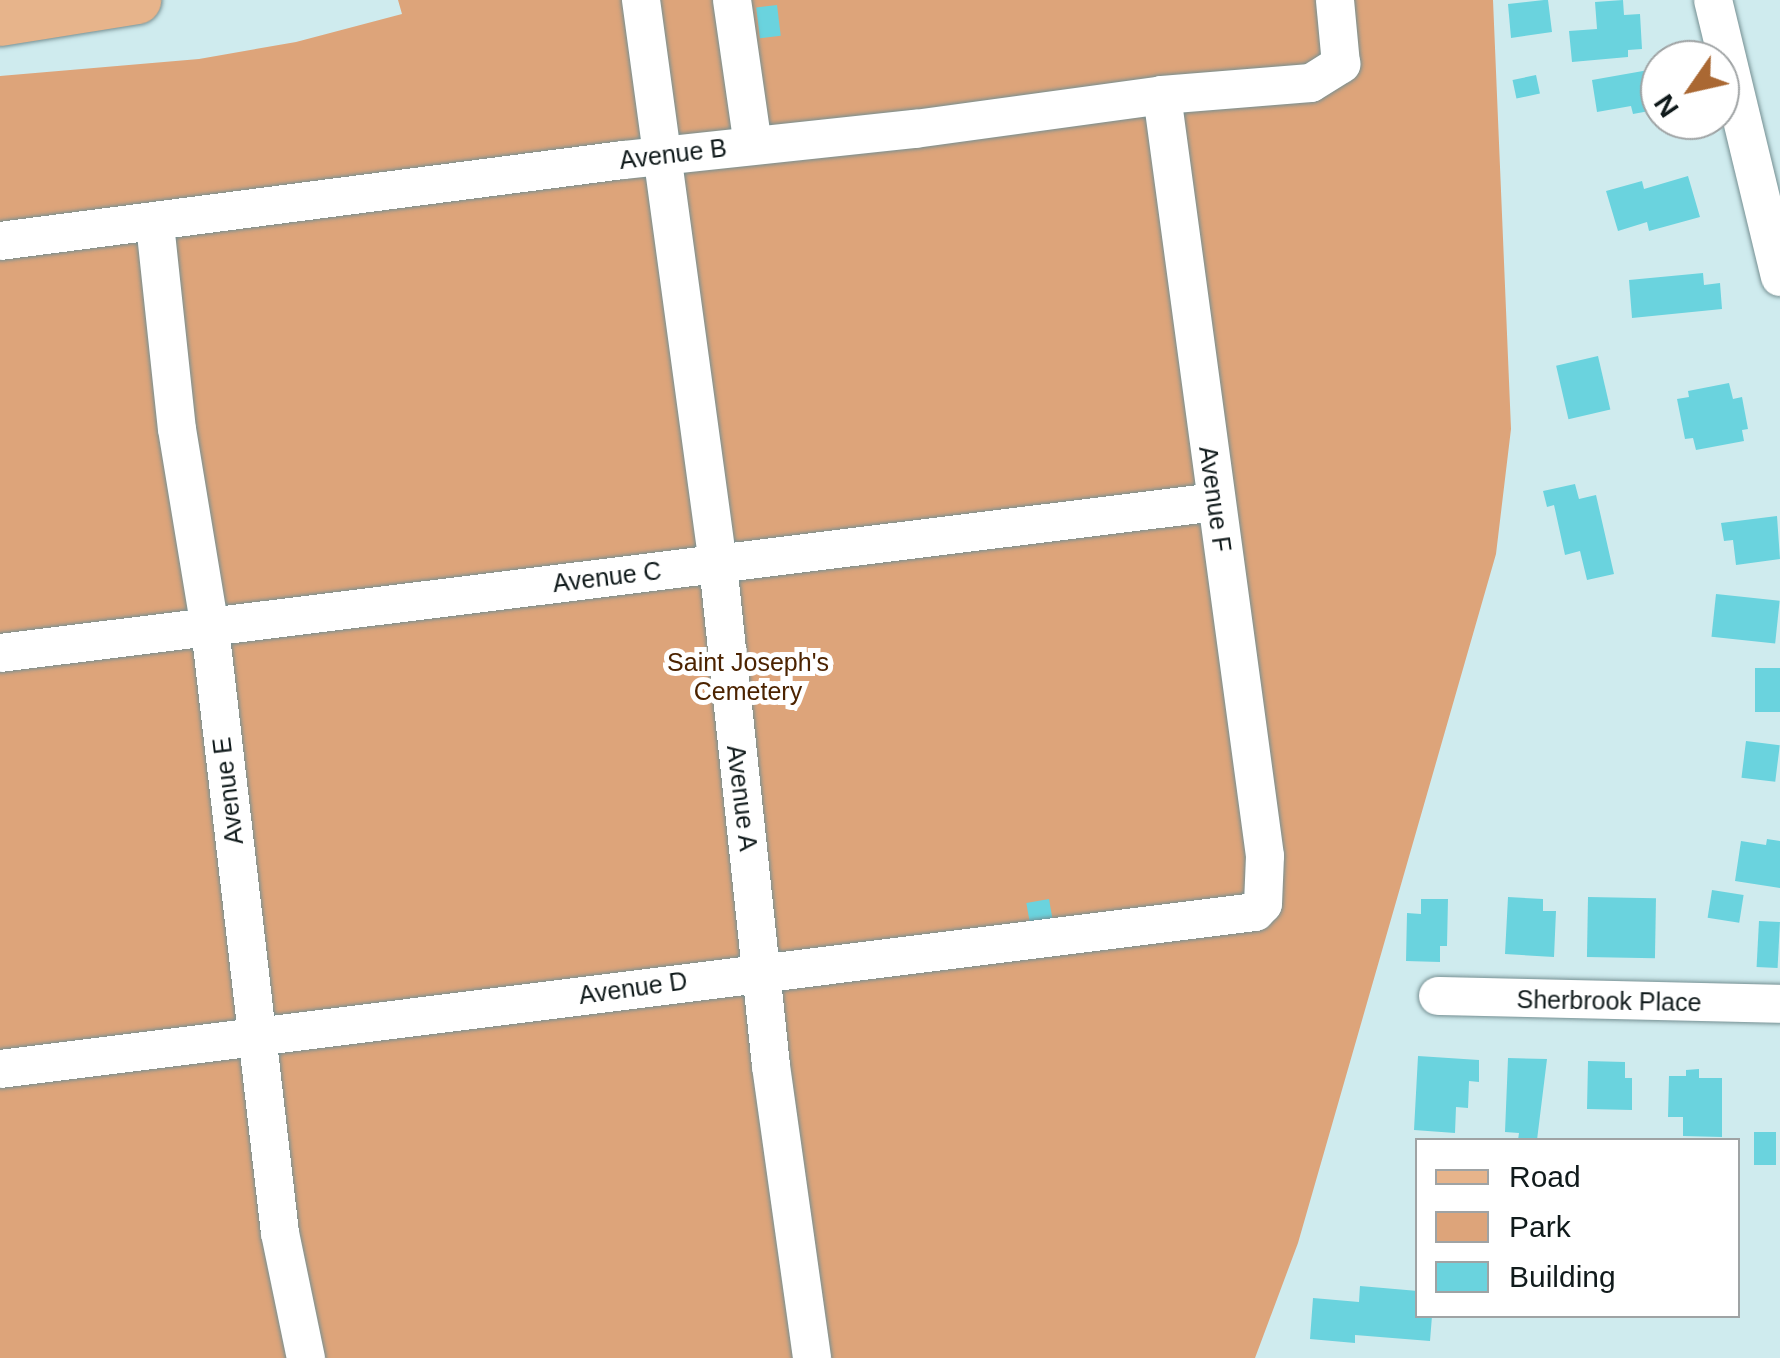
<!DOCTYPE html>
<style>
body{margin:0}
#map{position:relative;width:1780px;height:1358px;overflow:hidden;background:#cfebee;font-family:Helvetica,sans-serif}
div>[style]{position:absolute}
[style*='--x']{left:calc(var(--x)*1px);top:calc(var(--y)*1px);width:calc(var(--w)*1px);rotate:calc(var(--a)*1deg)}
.green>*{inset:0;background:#dda47a}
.building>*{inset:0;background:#6ad3de;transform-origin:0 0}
.roads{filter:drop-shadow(0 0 2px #758f92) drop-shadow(0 0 2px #758f92)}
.minor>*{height:38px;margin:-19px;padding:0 19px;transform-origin:19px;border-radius:19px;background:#fff}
.major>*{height:48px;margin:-24px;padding:0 24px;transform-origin:24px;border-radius:24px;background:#e7b48b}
span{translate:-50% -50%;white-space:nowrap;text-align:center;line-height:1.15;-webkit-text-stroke:10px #fff;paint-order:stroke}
.street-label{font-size:25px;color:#101a1b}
.park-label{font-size:25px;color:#4c2300}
.legend{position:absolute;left:1415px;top:1138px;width:325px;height:180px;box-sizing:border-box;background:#fff;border:2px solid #9fa3a4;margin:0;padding:12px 18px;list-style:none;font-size:30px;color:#101a1b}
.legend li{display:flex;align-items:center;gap:20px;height:50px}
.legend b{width:50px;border:2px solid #9fa3a4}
.north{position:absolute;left:1640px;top:40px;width:100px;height:100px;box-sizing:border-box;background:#fff;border:2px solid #9fa3a4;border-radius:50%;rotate:236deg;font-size:28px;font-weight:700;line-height:40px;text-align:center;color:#101a1b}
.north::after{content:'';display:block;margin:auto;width:35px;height:45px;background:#aa6833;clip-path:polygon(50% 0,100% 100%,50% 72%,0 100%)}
</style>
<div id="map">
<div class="green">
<div style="clip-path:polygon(398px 0,1493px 0,1511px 429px,1496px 554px,1298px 1243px,1255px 1358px,0 1358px,0 76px,199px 59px,296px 42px,402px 14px)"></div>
</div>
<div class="building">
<div style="clip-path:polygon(1544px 0,1548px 0,1552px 32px,1511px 38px,1508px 4px)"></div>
<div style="clip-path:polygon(1623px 0,1624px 15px,1640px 14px,1642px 49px,1628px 50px,1628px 57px,1572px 62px,1569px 31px,1597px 29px,1595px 2px)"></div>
<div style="left:777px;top:5px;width:31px;height:21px;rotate:83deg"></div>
<div style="clip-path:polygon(1660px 68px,1660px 109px,1633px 114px,1631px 106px,1597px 112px,1592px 80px)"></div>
<div style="left:1536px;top:75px;width:19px;height:24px;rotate:78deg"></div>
<div style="clip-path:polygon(1688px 176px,1700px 217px,1649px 231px,1647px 222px,1618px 231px,1606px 191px,1642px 181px,1644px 189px)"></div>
<div style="clip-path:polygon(1703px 273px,1704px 285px,1720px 283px,1722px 309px,1632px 318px,1629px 280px)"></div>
<div style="left:1598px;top:356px;width:55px;height:43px;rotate:77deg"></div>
<div style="clip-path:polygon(1729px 383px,1733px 399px,1742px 397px,1748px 429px,1742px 430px,1744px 441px,1696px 450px,1693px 438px,1685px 439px,1677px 399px,1689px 397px,1688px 391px)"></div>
<div style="clip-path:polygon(1575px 484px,1579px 499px,1596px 495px,1614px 574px,1587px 580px,1580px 551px,1565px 555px,1554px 505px,1547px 507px,1543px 491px)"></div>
<div style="clip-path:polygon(1777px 516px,1780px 559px,1736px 565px,1733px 540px,1724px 541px,1721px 523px)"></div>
<div style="left:1716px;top:594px;width:64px;height:43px;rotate:6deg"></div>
<div style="left:1755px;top:668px;width:25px;height:44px"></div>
<div style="left:1746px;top:741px;width:34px;height:37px;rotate:7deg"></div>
<div style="clip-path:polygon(1767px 839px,1780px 841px,1780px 888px,1735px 881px,1741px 841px,1766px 845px)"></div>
<div style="left:1712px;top:890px;width:32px;height:28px;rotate:9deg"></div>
<div style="clip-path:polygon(1508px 897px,1543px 899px,1543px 911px,1556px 911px,1554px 957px,1505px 954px)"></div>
<div style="left:1588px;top:897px;width:68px;height:60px;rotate:1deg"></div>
<div style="left:1049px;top:899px;width:22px;height:23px;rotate:80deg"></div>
<div style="clip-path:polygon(1421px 899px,1448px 899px,1447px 946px,1440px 946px,1440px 962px,1406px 961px,1407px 913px,1421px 914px)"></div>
<div style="left:1759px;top:921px;width:21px;height:46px;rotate:3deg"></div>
<div style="clip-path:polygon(1418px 1056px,1479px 1060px,1479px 1082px,1469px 1081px,1468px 1108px,1456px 1107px,1455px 1133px,1414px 1130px)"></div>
<div style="clip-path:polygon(1508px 1058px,1547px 1059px,1537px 1140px,1518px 1140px,1519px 1133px,1505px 1132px)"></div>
<div style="clip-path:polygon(1588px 1061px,1625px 1062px,1625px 1078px,1632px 1078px,1632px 1110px,1587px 1109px)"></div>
<div style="clip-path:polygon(1699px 1069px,1699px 1078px,1722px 1078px,1722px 1137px,1683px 1136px,1683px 1117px,1668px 1117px,1669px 1076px,1686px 1076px,1686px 1070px)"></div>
<div style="left:1776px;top:1132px;width:33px;height:22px;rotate:90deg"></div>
<div style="clip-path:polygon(1360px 1286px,1418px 1291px,1418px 1316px,1432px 1316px,1430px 1341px,1355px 1335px,1355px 1343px,1310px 1339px,1313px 1298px,1359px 1302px)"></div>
</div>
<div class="roads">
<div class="minor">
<div style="--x:641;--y:0;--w:569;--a:82.23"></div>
<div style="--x:718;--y:564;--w:505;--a:83.97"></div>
<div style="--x:771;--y:1066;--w:295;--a:82"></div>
<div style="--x:732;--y:0;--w:147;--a:81.8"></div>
<div style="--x:1713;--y:0;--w:285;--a:76.4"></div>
<div style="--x:155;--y:224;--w:206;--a:83.9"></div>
<div style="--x:177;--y:429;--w:202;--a:80.6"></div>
<div style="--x:210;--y:628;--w:609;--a:83.4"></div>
<div style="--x:280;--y:1233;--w:128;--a:78.3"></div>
<div style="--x:0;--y:241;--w:628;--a:-7.41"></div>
<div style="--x:623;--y:160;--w:294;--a:-6.1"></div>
<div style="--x:915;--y:129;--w:249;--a:-7.8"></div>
<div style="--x:1162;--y:95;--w:149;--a:-4.6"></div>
<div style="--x:1311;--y:83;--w:36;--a:-32"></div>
<div style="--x:1341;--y:64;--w:64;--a:-95.4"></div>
<div style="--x:0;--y:653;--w:1224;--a:-7.08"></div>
<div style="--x:1438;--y:996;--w:342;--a:1.3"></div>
<div style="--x:0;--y:1069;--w:1265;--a:-7.13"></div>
<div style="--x:1255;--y:912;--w:11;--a:-45"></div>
<div style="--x:1263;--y:904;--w:48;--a:-87.6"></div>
<div style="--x:1265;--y:856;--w:768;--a:-97.71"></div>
</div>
<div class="major">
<div style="--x:0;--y:22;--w:139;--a:-9.1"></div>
</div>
</div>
<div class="street-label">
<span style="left:673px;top:154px;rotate:-7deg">Avenue B</span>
<span style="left:1215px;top:499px;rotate:82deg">Avenue F</span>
<span style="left:607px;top:577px;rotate:-7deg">Avenue C</span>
<span style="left:228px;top:791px;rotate:-97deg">Avenue E</span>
<span style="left:742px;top:798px;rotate:83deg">Avenue A</span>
<span style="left:633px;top:988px;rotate:-8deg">Avenue D</span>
<span style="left:1609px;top:1001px;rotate:1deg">Sherbrook Place</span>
</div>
<div class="park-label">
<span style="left:748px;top:677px">Saint Joseph's<br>Cemetery</span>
</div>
<ul class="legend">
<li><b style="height:12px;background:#e7b48b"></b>Road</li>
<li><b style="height:28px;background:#dda47a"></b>Park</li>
<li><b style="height:28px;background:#6ad3de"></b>Building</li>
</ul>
<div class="north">N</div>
</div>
